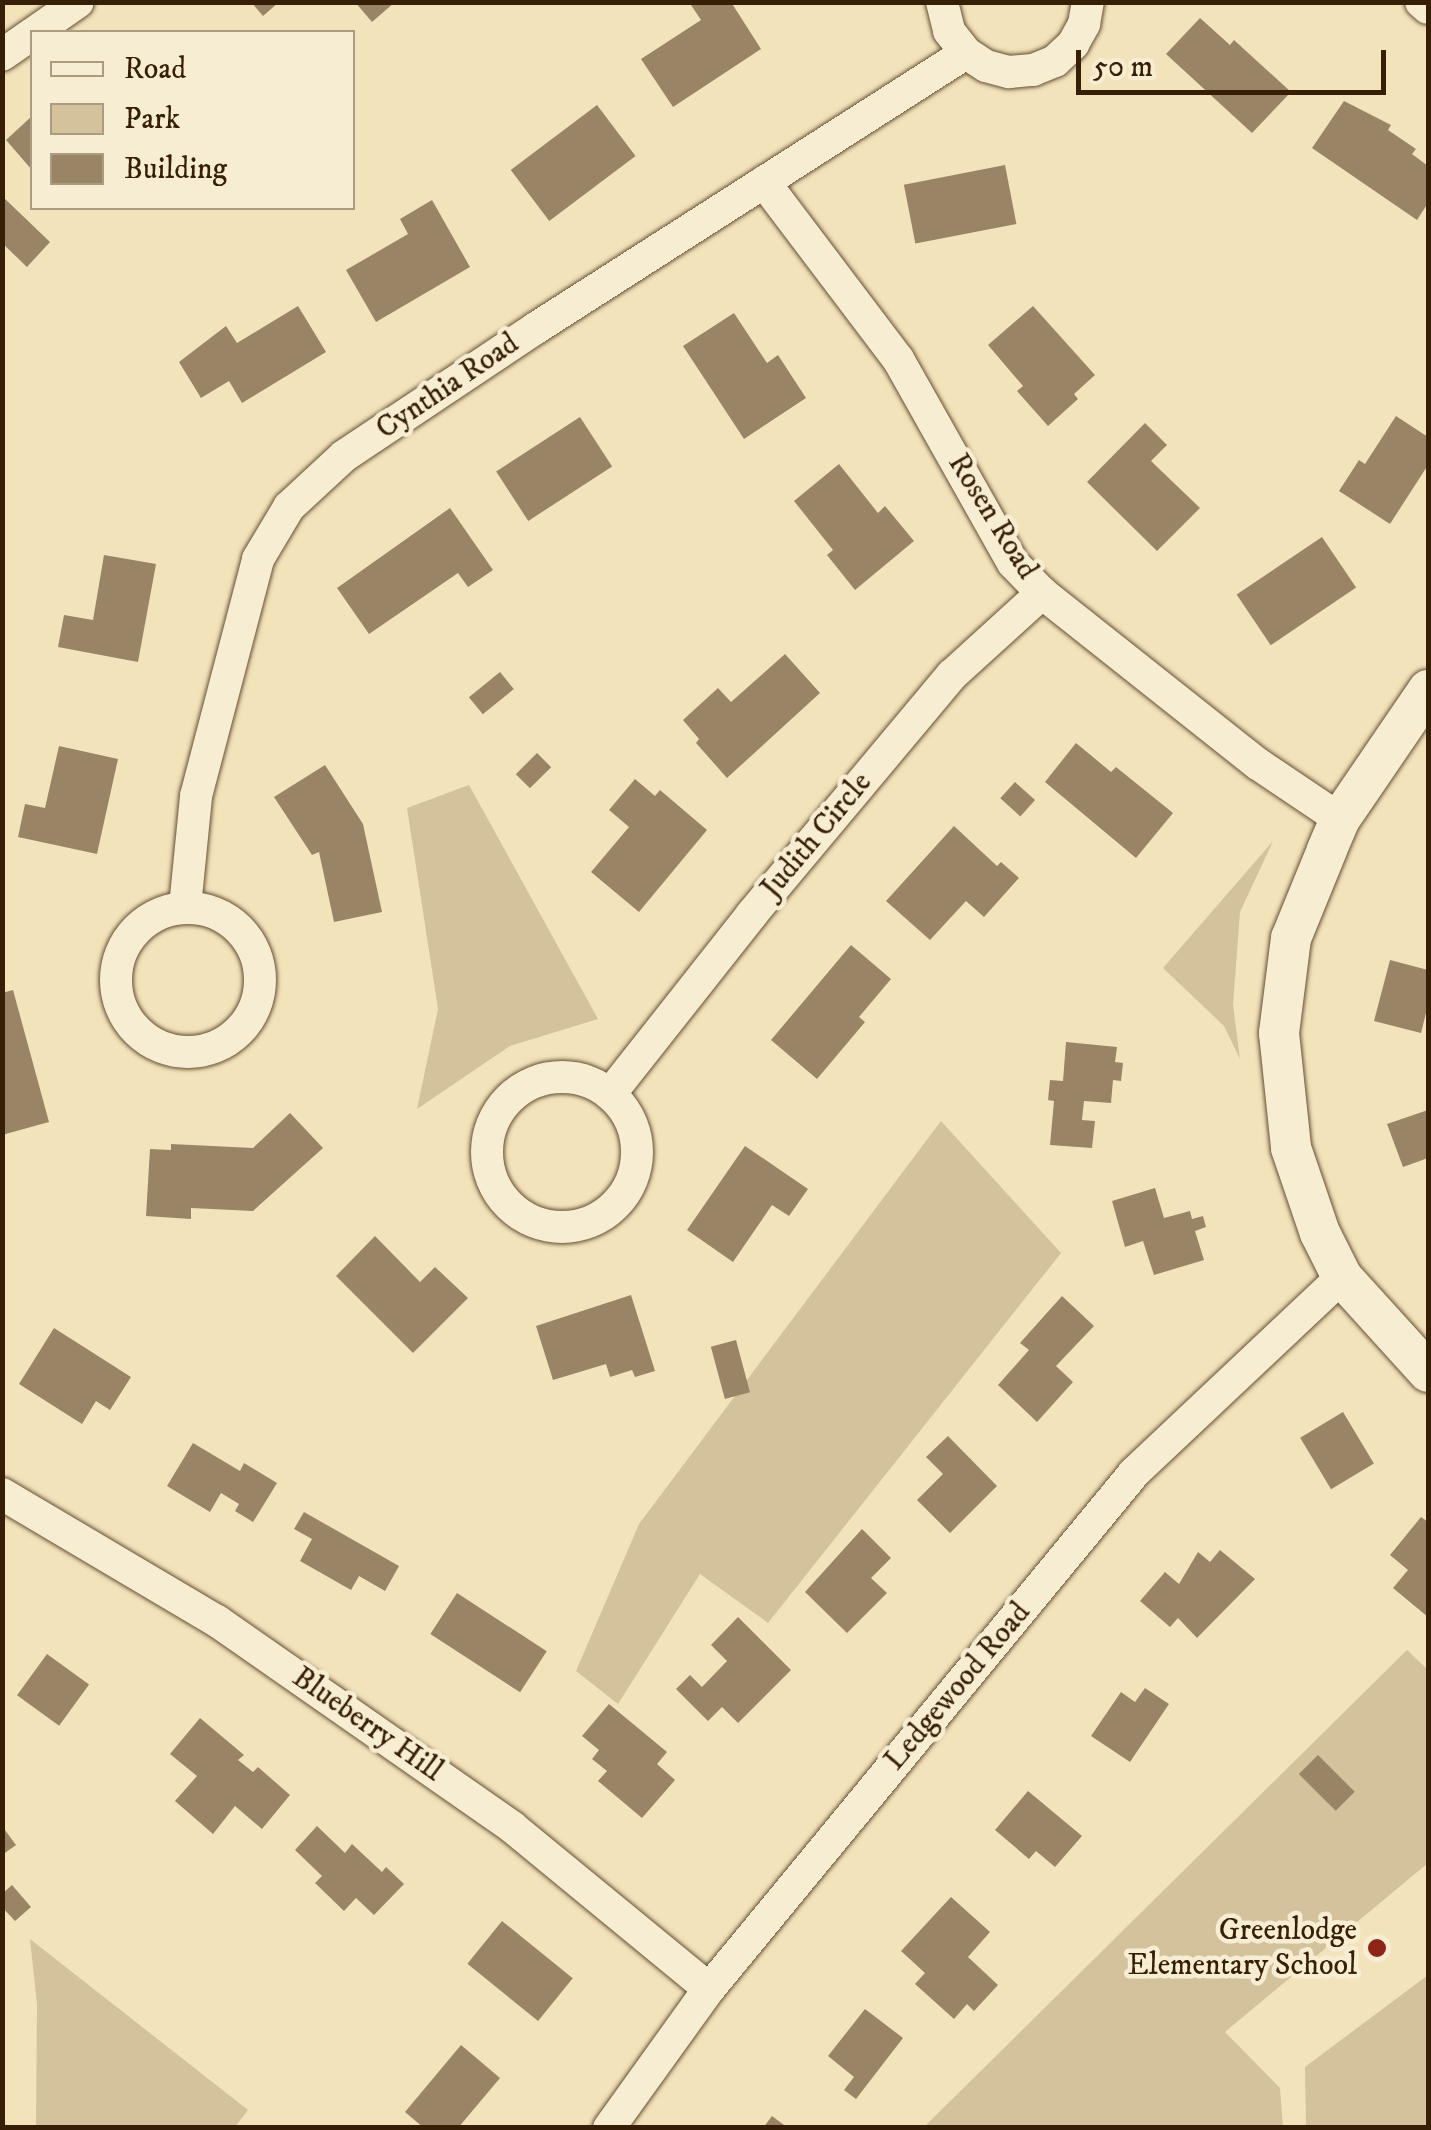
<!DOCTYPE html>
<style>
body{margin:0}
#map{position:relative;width:1431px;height:2130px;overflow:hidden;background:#f3e3bb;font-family:"IM FELL DW Pica",serif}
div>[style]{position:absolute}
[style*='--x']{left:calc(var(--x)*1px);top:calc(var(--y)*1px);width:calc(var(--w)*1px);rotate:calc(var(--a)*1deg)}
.green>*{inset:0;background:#d3c29c}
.building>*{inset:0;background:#998565;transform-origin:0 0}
.roads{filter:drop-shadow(0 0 2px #665034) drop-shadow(0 0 2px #665034)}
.minor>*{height:32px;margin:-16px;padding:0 16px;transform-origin:16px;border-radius:16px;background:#f7edd3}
.minor>.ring{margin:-16px;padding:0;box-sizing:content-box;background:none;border:32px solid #f7edd3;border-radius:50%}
.tertiary>*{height:40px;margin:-20px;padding:0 20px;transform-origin:20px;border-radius:20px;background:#f7edd3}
.dots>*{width:28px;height:28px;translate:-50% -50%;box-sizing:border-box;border:5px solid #f7edd3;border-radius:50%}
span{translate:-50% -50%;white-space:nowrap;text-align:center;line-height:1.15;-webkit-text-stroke:9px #f7edd3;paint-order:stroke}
.street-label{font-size:30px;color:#371f07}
.poi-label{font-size:30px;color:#371f07}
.right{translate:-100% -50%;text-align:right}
.frame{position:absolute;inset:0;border:5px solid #371f07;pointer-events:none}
.legend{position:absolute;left:30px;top:30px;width:325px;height:180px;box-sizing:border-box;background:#f7edd3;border:2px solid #aa9b81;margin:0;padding:12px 18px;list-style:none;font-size:30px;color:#371f07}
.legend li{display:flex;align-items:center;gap:20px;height:50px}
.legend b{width:50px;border:2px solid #aa9b81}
.scale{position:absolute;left:1076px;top:50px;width:310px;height:45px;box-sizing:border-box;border:5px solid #371f07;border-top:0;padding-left:12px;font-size:30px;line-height:35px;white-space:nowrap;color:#371f07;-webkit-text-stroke:8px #f7edd3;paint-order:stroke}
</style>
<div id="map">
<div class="green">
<div style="clip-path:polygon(469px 785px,598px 1019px,510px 1046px,417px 1109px,438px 1009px,407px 808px)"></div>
<div style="clip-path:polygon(1273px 841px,1240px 912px,1233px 1005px,1240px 1059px,1224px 1026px,1163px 968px)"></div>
<div style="clip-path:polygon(941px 1121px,1061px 1253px,768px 1623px,700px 1574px,618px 1704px,576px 1671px,639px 1524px)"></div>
<div style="clip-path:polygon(1407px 1650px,1428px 1670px,1428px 1863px,1225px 2032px,1280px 2088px,1283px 2127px,923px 2128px)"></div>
<div style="clip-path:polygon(30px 1939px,248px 2110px,235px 2127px,36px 2127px,37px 2004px)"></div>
<div style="clip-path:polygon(1428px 1975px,1428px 2127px,1306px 2127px,1305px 2067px)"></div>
</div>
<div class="building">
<div style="clip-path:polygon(251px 2px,279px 2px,263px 16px)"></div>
<div style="clip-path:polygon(355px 2px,395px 2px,372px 22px)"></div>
<div style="clip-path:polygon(695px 2px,731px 2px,761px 49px,673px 107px,641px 59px,701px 20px,691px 5px)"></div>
<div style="clip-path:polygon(1200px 18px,1230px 45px,1234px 40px,1291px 92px,1252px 133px,1166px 54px)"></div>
<div style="clip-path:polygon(1344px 101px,1391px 125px,1388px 130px,1416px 149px,1412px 154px,1428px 166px,1428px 203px,1417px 220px,1312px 148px)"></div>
<div style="left:597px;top:105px;width:64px;height:108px;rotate:53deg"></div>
<div style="clip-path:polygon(32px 116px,32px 170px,6px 140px)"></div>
<div style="left:1005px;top:165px;width:60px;height:103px;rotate:79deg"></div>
<div style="clip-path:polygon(2px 196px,50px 242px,27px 267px,2px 243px)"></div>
<div style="clip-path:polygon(432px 200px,470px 267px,376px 322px,346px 270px,408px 234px,400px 219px)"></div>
<div style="clip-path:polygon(298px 306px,326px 352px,242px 403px,229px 381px,201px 398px,179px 362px,226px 326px,237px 343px)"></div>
<div style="clip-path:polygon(1033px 306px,1095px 375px,1074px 394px,1078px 399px,1048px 426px,1017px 391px,1023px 386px,988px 345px)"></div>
<div style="clip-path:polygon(734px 313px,767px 363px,778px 355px,806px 398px,744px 439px,683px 346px)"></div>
<div style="clip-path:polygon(1396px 416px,1428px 437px,1428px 465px,1390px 524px,1339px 491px,1359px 460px,1365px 464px)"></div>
<div style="left:580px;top:417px;width:59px;height:100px;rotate:57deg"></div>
<div style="clip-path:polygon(1145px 423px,1167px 445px,1151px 461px,1200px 508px,1157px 551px,1087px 482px)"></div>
<div style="clip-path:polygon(839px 464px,878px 513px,885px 506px,914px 541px,855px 590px,827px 555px,833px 550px,794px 501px)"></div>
<div style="clip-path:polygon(450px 508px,493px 570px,468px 587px,458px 573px,369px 634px,337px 588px)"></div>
<div style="left:1322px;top:537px;width:61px;height:103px;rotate:56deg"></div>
<div style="clip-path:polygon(104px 555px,156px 564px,138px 662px,58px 647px,64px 615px,93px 620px)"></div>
<div style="clip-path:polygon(785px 654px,820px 693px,727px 778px,696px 743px,699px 739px,683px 720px,718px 688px,731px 702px)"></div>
<div style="left:500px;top:672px;width:22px;height:40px;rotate:51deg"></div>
<div style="clip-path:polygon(1076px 743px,1111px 772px,1116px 767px,1173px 813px,1136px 858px,1045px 782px)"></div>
<div style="clip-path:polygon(59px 746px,118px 759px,97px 854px,18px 837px,25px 804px,45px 808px)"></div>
<div style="left:537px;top:753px;width:20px;height:30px;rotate:45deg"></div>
<div style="clip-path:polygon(325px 765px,363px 824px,382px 912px,334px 922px,319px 852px,312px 855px,274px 797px)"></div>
<div style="clip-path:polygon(635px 779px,655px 796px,660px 790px,707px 830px,639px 912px,591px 872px,629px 827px,609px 810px)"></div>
<div style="left:1015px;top:782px;width:27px;height:22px;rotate:42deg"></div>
<div style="clip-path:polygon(954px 826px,997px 866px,1001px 862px,1019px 878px,984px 917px,966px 901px,930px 940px,886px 901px)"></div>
<div style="clip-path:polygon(851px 945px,891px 979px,859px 1017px,865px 1022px,817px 1079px,771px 1040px)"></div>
<div style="clip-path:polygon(1390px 960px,1428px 970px,1428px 1005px,1421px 1033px,1374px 1021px)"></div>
<div style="clip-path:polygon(13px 990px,49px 1122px,2px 1135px,2px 993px)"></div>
<div style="clip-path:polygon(1066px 1042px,1117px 1047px,1115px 1062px,1123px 1063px,1121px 1081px,1113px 1080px,1111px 1103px,1084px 1101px,1082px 1120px,1095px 1121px,1092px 1148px,1050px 1145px,1054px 1101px,1048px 1100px,1050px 1080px,1063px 1081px)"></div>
<div style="clip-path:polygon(1428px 1110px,1428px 1158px,1403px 1167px,1387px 1124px)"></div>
<div style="clip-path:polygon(290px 1113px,323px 1148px,253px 1211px,191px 1208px,191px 1219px,146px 1216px,150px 1149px,171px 1150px,171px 1144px,253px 1148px)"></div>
<div style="clip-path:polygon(745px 1146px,808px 1189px,789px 1216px,772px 1205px,733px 1262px,687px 1230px)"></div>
<div style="clip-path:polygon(1155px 1188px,1164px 1218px,1190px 1211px,1192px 1219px,1203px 1216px,1206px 1227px,1195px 1231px,1204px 1260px,1154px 1275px,1143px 1241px,1125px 1247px,1112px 1201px)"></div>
<div style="clip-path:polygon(375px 1236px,420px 1282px,435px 1267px,468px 1298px,413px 1353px,336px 1276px)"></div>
<div style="clip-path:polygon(631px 1295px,655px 1371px,635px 1377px,632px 1370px,610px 1377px,606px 1364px,553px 1380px,536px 1326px)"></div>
<div style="clip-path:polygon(1062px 1296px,1094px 1326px,1056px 1366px,1073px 1382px,1037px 1422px,998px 1385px,1029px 1350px,1020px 1343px)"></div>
<div style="clip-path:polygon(54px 1328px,131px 1377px,110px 1410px,96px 1401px,82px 1424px,19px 1384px)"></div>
<div style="left:736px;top:1340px;width:54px;height:26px;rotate:75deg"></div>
<div style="left:1343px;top:1412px;width:60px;height:50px;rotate:59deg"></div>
<div style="clip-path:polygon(948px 1436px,997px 1486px,950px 1533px,917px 1500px,943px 1474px,926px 1457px)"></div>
<div style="clip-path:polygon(193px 1443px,240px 1471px,244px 1463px,277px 1483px,253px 1522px,235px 1511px,239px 1504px,221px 1493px,210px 1512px,167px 1486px)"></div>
<div style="clip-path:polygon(304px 1512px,399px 1566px,385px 1591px,359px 1576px,351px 1590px,300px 1561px,312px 1539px,294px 1529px)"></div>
<div style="clip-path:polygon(1421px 1517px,1428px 1522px,1428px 1617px,1393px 1588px,1408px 1570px,1390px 1555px)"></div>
<div style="clip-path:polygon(862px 1529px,891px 1558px,871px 1578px,887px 1593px,847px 1633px,805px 1592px)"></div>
<div style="clip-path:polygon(1220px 1550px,1255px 1579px,1197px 1638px,1178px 1618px,1170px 1627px,1140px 1601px,1165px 1572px,1179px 1584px,1198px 1552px,1210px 1562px)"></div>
<div style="left:457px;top:1593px;width:107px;height:49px;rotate:33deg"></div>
<div style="clip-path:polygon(738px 1617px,791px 1670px,738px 1723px,722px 1707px,708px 1721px,676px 1689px,690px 1675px,702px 1687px,727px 1661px,711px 1645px)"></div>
<div style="left:47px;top:1654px;width:52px;height:51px;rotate:36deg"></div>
<div style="clip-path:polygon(1145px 1688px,1169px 1704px,1130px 1762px,1091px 1736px,1121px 1692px,1135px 1702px)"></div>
<div style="clip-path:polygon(609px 1704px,667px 1752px,657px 1764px,675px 1780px,642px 1818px,598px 1781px,607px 1771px,592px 1759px,599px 1750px,582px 1736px)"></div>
<div style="clip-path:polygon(200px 1718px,244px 1755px,238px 1760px,253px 1772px,258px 1767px,290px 1795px,262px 1829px,235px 1806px,213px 1834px,175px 1801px,197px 1776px,170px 1754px)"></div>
<div style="left:1318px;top:1755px;width:52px;height:27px;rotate:45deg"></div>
<div style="clip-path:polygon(1028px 1791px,1082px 1836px,1055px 1867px,1036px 1851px,1029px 1859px,995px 1830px)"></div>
<div style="clip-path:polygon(2px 1826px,16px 1845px,2px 1855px)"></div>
<div style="clip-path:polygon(317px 1826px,345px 1853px,352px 1844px,382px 1872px,386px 1867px,404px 1884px,374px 1915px,356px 1898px,344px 1911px,315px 1883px,322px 1876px,295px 1850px)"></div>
<div style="clip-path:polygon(12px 1885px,31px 1907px,15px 1921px,2px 1907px,2px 1894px)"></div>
<div style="clip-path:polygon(951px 1897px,990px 1932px,968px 1957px,998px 1985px,974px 2011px,967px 2004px,954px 2019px,915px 1984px,925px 1973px,901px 1951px)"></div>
<div style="left:502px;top:1921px;width:91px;height:55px;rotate:39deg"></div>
<div style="clip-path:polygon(865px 2009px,903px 2038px,856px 2099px,844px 2090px,854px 2077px,828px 2056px)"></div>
<div style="clip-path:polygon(461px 2045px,500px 2078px,458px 2128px,424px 2128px,405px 2112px)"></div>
<div style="clip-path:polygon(772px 2116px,788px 2128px,763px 2128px)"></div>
</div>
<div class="roads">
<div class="minor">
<div style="--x:942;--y:2;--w:30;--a:76"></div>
<div style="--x:949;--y:31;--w:28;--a:52"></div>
<div style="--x:966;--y:53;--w:24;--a:33"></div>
<div style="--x:986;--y:66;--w:24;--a:15"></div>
<div style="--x:1009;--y:72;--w:24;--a:-5"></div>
<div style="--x:1033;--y:70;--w:24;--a:-22"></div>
<div style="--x:1055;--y:61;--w:25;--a:-43"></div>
<div style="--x:1073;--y:44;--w:23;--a:-61"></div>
<div style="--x:1084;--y:24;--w:22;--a:-80"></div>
<div style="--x:1421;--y:2;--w:9;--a:41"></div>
<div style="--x:35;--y:32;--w:52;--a:-34.9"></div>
<div style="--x:2;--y:55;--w:37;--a:-35"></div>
<div style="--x:764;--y:182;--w:222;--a:52.9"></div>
<div style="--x:898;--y:359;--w:234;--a:60.6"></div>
<div style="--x:1013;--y:563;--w:42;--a:46"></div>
<div style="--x:1042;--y:593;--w:275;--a:38.4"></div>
<div style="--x:1258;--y:764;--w:99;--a:33.9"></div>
<div style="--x:185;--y:907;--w:112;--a:-84.3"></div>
<div style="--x:196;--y:796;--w:245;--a:-75.3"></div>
<div style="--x:258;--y:559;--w:61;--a:-59.2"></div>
<div style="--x:289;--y:507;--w:75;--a:-42.8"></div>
<div style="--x:344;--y:456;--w:231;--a:-33.7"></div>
<div style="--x:536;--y:328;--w:510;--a:-32.6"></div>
<div class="ring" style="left:116px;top:908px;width:112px;height:112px"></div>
<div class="ring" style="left:487px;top:1077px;width:118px;height:118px"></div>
<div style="--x:610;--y:1094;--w:229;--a:-51.7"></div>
<div style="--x:752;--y:914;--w:312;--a:-50.1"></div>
<div style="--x:952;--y:675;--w:122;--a:-42.3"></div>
<div style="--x:2;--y:1494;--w:250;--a:30.6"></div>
<div style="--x:217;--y:1621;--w:360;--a:34.9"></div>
<div style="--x:512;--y:1827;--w:255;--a:39.4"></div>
<div style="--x:609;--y:2128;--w:171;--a:-54.3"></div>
<div style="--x:709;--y:1989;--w:668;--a:-50.52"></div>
<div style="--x:1134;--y:1473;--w:286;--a:-43.3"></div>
</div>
<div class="tertiary">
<div style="--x:1428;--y:690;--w:156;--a:124.3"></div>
<div style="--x:1340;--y:819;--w:34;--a:113"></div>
<div style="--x:1327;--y:850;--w:95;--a:112.2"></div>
<div style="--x:1291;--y:938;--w:96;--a:97.2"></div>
<div style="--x:1279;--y:1033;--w:116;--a:84"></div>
<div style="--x:1291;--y:1148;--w:90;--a:71.2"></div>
<div style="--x:1320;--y:1233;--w:49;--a:63.4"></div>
<div style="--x:1342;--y:1277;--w:128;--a:47.8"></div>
</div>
</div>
<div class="dots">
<div style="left:1377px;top:1948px;background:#8f2418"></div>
</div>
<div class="street-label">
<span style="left:448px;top:387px;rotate:-34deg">Cynthia Road</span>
<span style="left:992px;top:517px;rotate:58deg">Rosen Road</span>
<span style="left:817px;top:836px;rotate:-50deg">Judith Circle</span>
<span style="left:958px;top:1687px;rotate:-50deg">Ledgewood Road</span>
<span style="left:367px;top:1725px;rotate:35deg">Blueberry Hill</span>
</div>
<div class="poi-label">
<span class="right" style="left:1357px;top:1948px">Greenlodge<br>Elementary School</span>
</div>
<div class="frame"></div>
<ul class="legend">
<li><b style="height:12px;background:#f7edd3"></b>Road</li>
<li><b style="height:28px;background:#d3c29c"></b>Park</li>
<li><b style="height:28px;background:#998565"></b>Building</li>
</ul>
<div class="scale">50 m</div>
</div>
